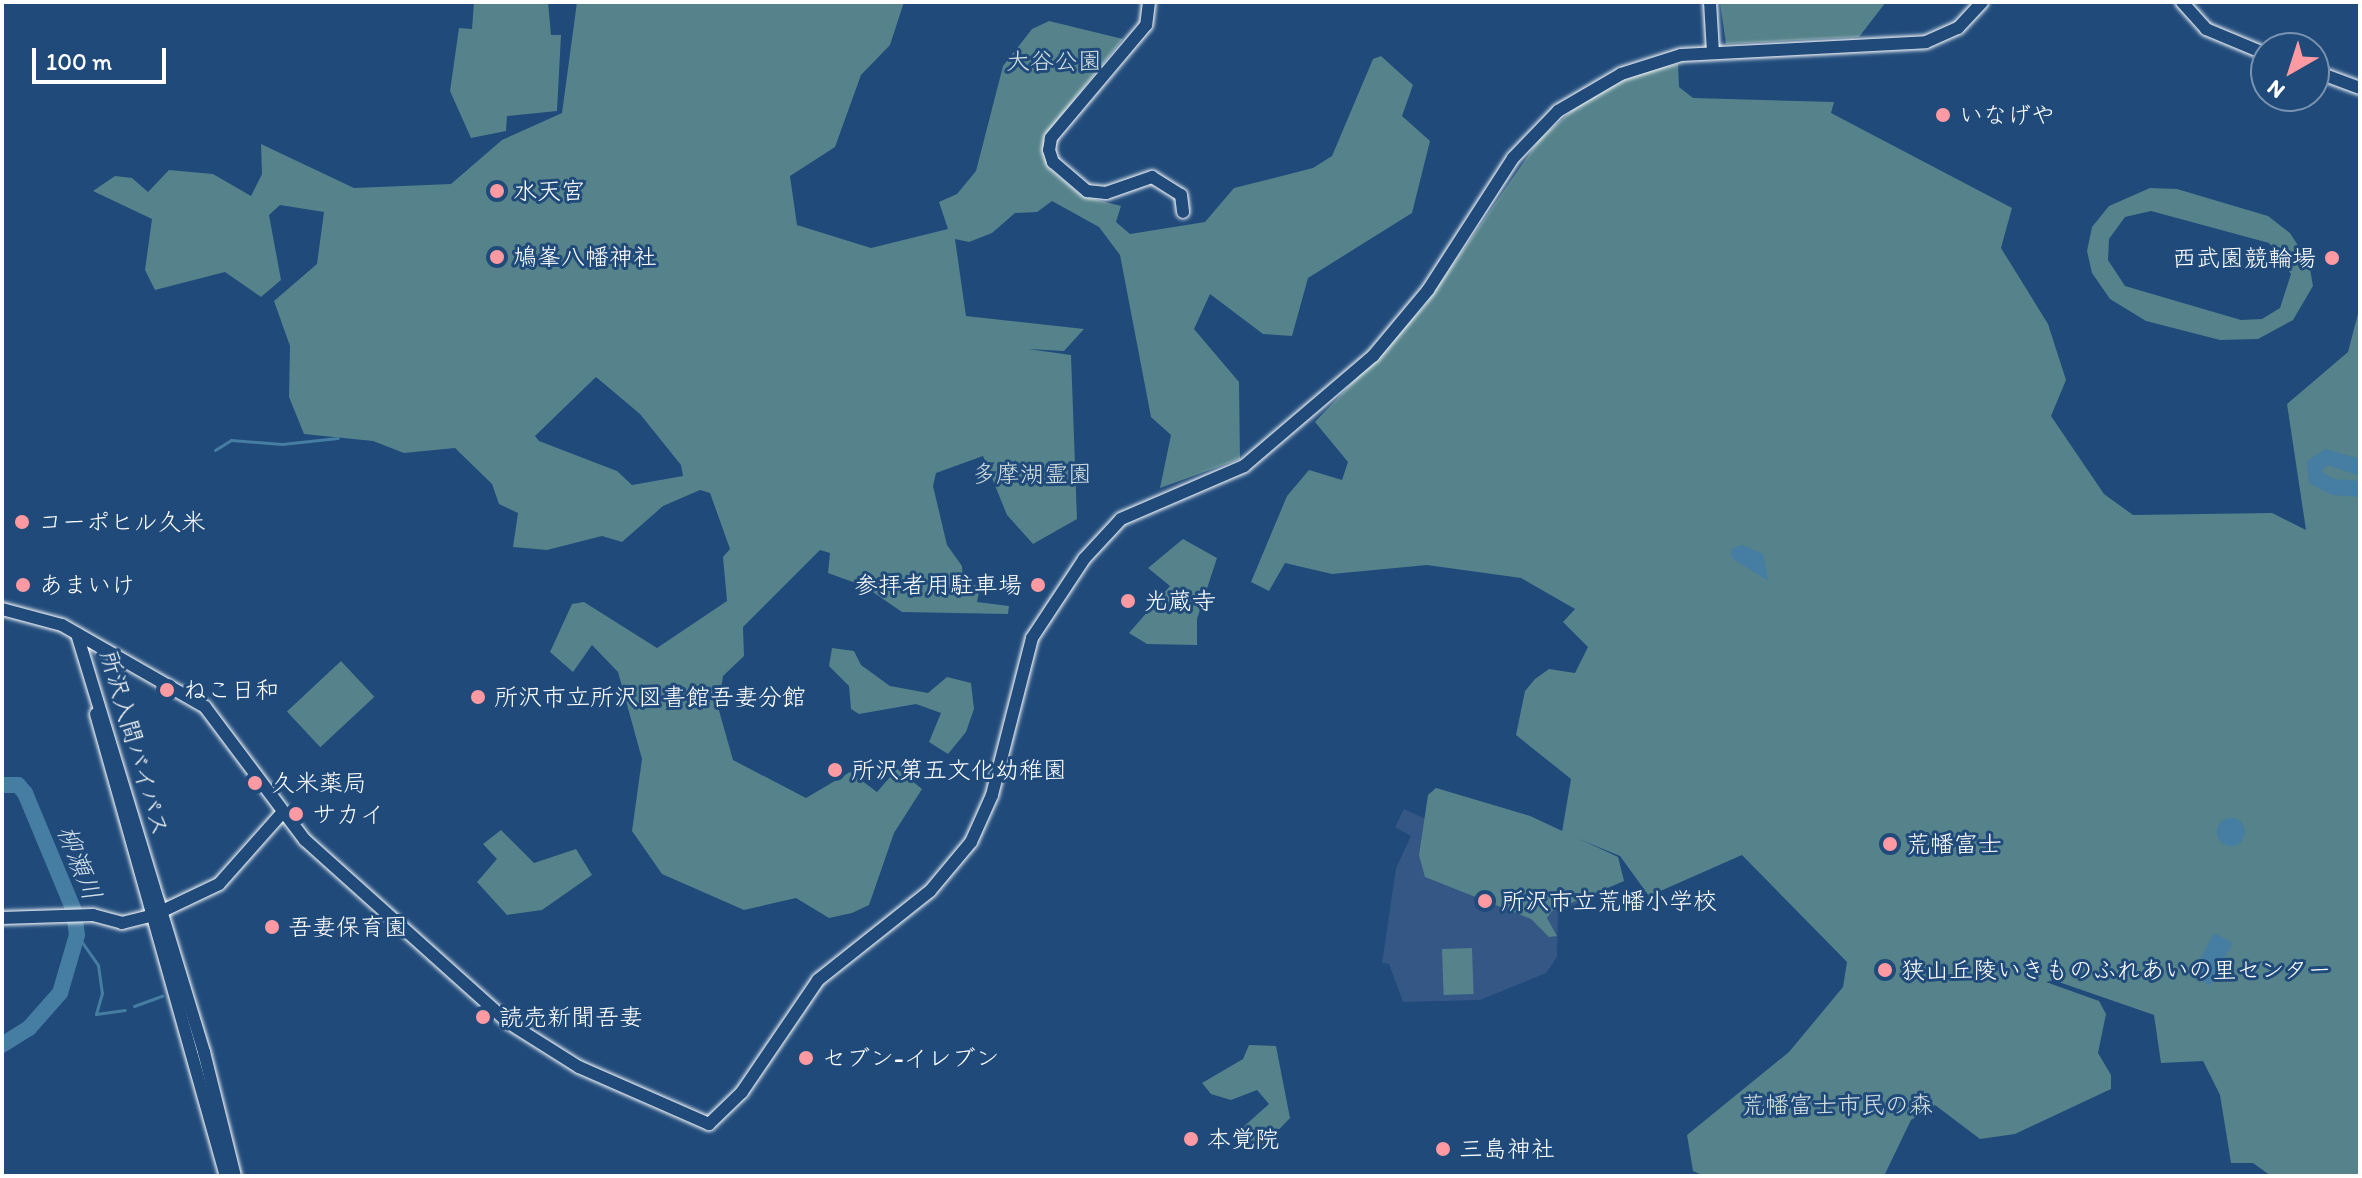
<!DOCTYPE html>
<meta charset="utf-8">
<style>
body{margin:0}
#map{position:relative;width:2362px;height:1178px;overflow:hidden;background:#1f4a7a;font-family:Itim,"Klee One",sans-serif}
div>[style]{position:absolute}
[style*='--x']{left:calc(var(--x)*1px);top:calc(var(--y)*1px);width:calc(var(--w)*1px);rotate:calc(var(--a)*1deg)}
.built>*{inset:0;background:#345786}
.green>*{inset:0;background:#55828b;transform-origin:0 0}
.water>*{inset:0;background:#467da2;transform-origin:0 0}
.round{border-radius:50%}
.stream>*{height:3px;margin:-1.5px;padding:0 1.5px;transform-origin:1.5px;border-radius:1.5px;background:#467da2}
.river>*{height:16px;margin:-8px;padding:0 8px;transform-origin:8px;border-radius:8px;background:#467da2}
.roads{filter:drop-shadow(0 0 2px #fff) drop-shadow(0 0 2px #fff)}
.secondary>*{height:12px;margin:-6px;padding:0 6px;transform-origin:6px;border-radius:6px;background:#1f4a7a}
.primary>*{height:12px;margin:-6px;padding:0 6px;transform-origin:6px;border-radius:6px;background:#1f4a7a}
.dots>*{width:22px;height:22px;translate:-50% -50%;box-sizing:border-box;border:4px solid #1f4a7a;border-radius:50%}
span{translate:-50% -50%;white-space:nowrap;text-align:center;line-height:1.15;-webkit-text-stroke:6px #1f4a7a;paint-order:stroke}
.park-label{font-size:24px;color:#d4e0e2}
.poi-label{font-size:24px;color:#fff}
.left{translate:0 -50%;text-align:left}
.right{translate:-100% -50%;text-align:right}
.street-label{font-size:24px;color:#fff}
.water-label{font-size:26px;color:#d1dee8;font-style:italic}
.frame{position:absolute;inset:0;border:4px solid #fff;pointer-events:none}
.north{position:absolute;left:2250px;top:32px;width:80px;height:80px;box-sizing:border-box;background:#1f4a7a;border:2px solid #7992af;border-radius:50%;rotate:219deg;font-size:22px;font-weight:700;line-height:32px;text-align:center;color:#fff}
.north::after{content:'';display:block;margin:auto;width:28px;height:36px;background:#ff9aa2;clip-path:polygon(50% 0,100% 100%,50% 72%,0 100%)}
.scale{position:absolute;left:32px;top:48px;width:134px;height:36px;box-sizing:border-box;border:4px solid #fff;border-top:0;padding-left:10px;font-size:24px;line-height:28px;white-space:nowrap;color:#fff;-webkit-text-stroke:6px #1f4a7a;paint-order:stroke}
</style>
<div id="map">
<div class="built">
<div style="clip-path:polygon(1436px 788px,1530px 816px,1618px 857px,1624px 881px,1558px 913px,1557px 957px,1546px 973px,1480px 1000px,1403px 1002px,1389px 964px,1382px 963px,1396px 868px,1411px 836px,1395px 827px,1404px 809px,1428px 820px,1428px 795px)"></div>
</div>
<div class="green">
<div style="clip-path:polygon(474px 2px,548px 2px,551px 35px,561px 35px,557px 111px,507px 116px,506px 131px,471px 138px,450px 91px,459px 28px,472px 29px)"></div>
<div style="clip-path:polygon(evenodd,577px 2px,904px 2px,890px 45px,861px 75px,835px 147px,790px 176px,797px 225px,871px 248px,948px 229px,939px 202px,957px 194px,976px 171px,1003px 66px,1032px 29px,1049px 21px,1123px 39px,1047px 133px,1044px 153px,1050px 169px,1082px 196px,1121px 206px,1116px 222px,1130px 234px,1205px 222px,1234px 188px,1313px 168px,1332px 156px,1373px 59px,1381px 56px,1413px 85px,1402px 116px,1430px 141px,1412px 213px,1308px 278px,1292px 336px,1263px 334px,1210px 294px,1194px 329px,1239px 382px,1240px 459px,1160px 488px,1171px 435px,1151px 417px,1120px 255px,1099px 227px,1052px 201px,1037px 212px,1015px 213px,992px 233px,969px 242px,955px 239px,966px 316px,1084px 329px,1064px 351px,1028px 349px,1071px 355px,1077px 519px,1033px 544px,1007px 515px,983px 456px,936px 473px,933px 486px,947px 545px,962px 566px,963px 581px,980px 587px,977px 602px,1009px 606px,1008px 614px,902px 612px,864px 586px,828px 573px,830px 553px,820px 550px,743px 627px,744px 656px,723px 676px,718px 707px,733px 760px,806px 798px,850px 772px,877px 792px,897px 769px,922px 789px,894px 833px,869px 905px,852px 913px,829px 918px,796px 898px,744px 910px,662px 874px,632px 831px,642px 759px,618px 672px,592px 645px,573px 672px,550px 652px,572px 604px,584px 602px,657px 648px,727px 601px,723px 557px,730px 549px,710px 493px,700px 490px,663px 506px,622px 542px,602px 536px,547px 550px,513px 547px,518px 513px,499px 504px,492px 484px,455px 448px,404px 453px,373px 441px,304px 434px,289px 397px,290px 346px,274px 301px,317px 264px,324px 212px,280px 205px,269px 215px,281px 280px,261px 297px,225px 272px,155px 290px,145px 270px,152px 219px,93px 191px,115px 176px,132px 178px,148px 192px,169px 170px,213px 174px,251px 196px,262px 174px,261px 144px,354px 188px,451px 184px,502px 140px,562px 113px,577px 2px,596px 377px,640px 414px,681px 465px,683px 476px,632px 485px,617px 471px,539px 441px,535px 436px,596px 377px)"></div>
<div style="clip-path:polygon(1720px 2px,1886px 2px,1859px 37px,1726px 44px)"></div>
<div style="clip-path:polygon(1678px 64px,1679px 87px,1693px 98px,1834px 102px,1831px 113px,2012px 208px,2001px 248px,2048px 324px,2066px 380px,2051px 416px,2104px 494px,2133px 515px,2272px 513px,2306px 530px,2287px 404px,2348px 352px,2360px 306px,2360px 1176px,2271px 1176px,2253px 1163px,2231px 1163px,2220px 1095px,2203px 1061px,2161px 1063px,2154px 1015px,2053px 980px,2046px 982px,2099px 1001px,2106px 1014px,2098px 1053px,2111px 1075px,2111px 1089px,2015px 1134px,1980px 1139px,1935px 1105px,1911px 1120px,1884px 1176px,1704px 1176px,1693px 1171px,1687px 1135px,1789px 1052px,1843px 987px,1847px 962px,1742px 855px,1649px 896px,1620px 856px,1562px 832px,1571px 779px,1516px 735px,1525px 691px,1535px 679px,1549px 669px,1575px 673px,1588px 647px,1563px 622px,1575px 609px,1521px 578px,1427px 565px,1332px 574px,1285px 563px,1269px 591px,1251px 582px,1287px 496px,1309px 470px,1342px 480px,1348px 462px,1315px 422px,1423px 308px,1539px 140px,1585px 99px,1642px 72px)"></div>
<div style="clip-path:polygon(evenodd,2150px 188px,2177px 189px,2268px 216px,2290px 233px,2309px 263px,2313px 286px,2293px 320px,2258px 339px,2220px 340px,2146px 321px,2110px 299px,2092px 273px,2087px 251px,2092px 227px,2109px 206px,2150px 188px,2151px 211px,2269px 243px,2291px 274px,2280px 308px,2262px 319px,2241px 320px,2125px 286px,2108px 260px,2109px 239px,2125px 217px,2151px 211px)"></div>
<div style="clip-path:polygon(1183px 539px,1217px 558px,1197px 619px,1197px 645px,1147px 644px,1129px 633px,1170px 586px,1148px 568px)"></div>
<div style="clip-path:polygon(832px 648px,854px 651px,861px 665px,890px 686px,928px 693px,947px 677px,971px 683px,974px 709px,966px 732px,948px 754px,929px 742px,941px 713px,916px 704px,859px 714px,851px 709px,849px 686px,829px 666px)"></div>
<div style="left:341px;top:661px;width:49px;height:74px;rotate:47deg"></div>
<div style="clip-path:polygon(1436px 788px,1530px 816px,1618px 857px,1624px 881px,1552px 911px,1547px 918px,1557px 936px,1549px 937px,1531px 919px,1425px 877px,1419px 855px,1428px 795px)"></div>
<div style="clip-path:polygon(501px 830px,534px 863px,576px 849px,592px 875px,542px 910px,507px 915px,477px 882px,497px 859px,483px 844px)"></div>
<div style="left:1472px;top:948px;width:46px;height:30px;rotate:88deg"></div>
<div style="clip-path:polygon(1249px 1045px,1276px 1046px,1290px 1118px,1259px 1150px,1241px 1129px,1269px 1104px,1257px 1090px,1231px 1100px,1211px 1094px,1202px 1083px,1243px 1059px)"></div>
</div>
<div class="water">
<div style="clip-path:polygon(2325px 449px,2360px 459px,2360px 476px,2327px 465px,2321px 471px,2334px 479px,2360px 481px,2360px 497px,2332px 495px,2309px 483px,2307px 461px)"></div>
<div style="clip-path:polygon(1742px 545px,1763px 554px,1768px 581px,1732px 558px,1731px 549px)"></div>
<div class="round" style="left:2217px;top:818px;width:28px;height:28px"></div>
<div style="left:2214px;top:933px;width:21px;height:48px;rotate:28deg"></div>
</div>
<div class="stream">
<div style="--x:215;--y:450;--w:19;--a:-32"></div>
<div style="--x:231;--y:440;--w:51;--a:4.5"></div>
<div style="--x:282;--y:444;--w:56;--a:-6.1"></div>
<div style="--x:77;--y:935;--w:37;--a:55"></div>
<div style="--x:98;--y:965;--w:28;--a:82"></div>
<div style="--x:102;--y:993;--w:22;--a:106"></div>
<div style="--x:96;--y:1014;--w:29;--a:-8"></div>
<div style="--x:134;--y:1006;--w:30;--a:-20"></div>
</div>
<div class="river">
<div style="--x:2;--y:785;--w:16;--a:0"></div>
<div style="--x:18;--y:785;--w:11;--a:49"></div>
<div style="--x:25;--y:793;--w:128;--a:67.4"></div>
<div style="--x:74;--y:911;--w:24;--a:83"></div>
<div style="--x:77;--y:935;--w:60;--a:106.3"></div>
<div style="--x:60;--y:993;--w:47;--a:131.5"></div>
<div style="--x:29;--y:1028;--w:32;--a:148"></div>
</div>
<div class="roads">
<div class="secondary">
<div style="--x:1149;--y:2;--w:23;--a:97"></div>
<div style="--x:1146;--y:25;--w:148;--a:130.1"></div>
<div style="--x:1051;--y:138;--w:12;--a:99"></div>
<div style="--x:1049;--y:150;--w:13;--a:72"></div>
<div style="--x:1053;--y:162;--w:45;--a:40.5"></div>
<div style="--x:1087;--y:191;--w:19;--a:6"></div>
<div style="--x:1106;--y:193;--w:49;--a:-19.2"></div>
<div style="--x:1152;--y:177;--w:34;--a:32"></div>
<div style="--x:1181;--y:195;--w:17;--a:83"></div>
<div style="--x:1710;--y:2;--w:51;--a:86.6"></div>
<div style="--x:2182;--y:2;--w:36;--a:48"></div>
<div style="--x:2206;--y:29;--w:65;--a:22.6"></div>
<div style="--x:2314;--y:71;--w:49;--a:20.3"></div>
<div style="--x:2;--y:609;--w:62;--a:14.9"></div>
<div style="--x:62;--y:625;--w:165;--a:29.8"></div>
<div style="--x:205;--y:707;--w:166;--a:53.1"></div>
<div style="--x:305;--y:840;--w:274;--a:41.9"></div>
<div style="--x:509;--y:1023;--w:83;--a:32.2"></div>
<div style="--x:579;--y:1067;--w:142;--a:23.7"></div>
<div style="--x:709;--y:1124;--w:46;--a:-44.1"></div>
<div style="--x:742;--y:1092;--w:135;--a:-55.8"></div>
<div style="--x:818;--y:980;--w:143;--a:-38.5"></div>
<div style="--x:930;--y:891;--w:64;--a:-50.1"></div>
<div style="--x:971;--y:842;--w:51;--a:-65.9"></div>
<div style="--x:992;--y:795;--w:162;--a:-75.7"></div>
<div style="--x:1032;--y:638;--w:95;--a:-56.6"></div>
<div style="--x:1084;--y:559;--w:54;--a:-47.2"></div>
<div style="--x:1121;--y:519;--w:134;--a:-23.3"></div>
<div style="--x:1244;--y:466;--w:170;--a:-40.5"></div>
<div style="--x:1373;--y:356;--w:86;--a:-50.2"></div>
<div style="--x:1428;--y:290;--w:157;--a:-57.2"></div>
<div style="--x:1513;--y:158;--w:65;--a:-46.2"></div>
<div style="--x:1558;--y:111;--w:73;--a:-30.4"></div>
<div style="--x:1621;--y:74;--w:63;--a:-17.6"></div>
<div style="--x:1681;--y:55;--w:245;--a:-3"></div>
<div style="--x:1926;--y:42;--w:35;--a:-24"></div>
<div style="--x:1958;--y:28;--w:35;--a:-47"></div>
<div style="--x:2;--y:918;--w:91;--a:-1.9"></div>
<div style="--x:93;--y:915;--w:30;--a:15"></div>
<div style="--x:122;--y:923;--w:33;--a:-14"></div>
<div style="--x:154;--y:915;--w:72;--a:-25.5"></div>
<div style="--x:219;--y:884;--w:95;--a:-48.4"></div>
</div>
<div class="primary">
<div style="--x:77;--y:634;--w:437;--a:73.1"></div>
<div style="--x:204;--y:1052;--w:128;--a:76"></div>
<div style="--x:96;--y:714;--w:480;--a:74.3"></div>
</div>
</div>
<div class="dots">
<div style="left:1943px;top:115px;background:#ff9aa2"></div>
<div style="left:497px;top:191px;background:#ff9aa2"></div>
<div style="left:497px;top:257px;background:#ff9aa2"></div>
<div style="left:2332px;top:258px;background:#ff9aa2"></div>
<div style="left:22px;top:522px;background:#ff9aa2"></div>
<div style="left:23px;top:585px;background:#ff9aa2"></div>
<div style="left:1038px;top:585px;background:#ff9aa2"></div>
<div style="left:1128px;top:601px;background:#ff9aa2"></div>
<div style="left:167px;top:690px;background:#ff9aa2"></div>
<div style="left:478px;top:697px;background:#ff9aa2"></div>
<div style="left:835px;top:770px;background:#ff9aa2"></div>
<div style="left:255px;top:783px;background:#ff9aa2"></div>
<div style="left:296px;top:814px;background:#ff9aa2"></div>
<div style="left:1890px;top:844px;background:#ff9aa2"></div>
<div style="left:1485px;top:901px;background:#ff9aa2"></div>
<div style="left:272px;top:927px;background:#ff9aa2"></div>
<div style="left:1885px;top:970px;background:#ff9aa2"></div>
<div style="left:483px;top:1017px;background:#ff9aa2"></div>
<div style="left:806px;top:1058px;background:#ff9aa2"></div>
<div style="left:1191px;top:1139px;background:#ff9aa2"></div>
<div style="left:1443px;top:1149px;background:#ff9aa2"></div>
</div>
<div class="park-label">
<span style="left:1054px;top:61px">大谷公園</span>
<span style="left:1032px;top:474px">多摩湖霊園</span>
<span style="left:1837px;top:1105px">荒幡富士市民の森</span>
</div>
<div class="poi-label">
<span class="left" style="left:1959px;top:115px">いなげや</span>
<span class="left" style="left:513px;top:191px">水天宮</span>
<span class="left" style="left:513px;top:257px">鳩峯八幡神社</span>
<span class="right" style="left:2316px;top:258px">西武園競輪場</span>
<span class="left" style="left:38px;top:522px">コーポヒル久米</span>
<span class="left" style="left:39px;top:585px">あまいけ</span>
<span class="right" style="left:1022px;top:585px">参拝者用駐車場</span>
<span class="left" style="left:1144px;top:601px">光蔵寺</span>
<span class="left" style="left:183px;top:690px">ねこ日和</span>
<span class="left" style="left:494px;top:697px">所沢市立所沢図書館吾妻分館</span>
<span class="left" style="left:851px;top:770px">所沢第五文化幼稚園</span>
<span class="left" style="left:271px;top:783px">久米薬局</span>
<span class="left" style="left:312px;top:814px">サカイ</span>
<span class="left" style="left:1906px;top:844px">荒幡富士</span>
<span class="left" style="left:1501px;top:901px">所沢市立荒幡小学校</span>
<span class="left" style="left:288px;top:927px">吾妻保育園</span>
<span class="left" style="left:1901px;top:970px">狭山丘陵いきものふれあいの里センター</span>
<span class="left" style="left:499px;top:1017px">読売新聞吾妻</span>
<span class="left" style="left:822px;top:1058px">セブン-イレブン</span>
<span class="left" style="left:1207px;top:1139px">本覚院</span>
<span class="left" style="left:1459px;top:1149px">三島神社</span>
</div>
<div class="street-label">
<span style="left:135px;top:743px;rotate:74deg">所沢入間バイパス</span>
</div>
<div class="water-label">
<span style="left:79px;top:863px;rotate:69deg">柳瀬川</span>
</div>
<div class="frame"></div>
<div class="north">N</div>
<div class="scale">100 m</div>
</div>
